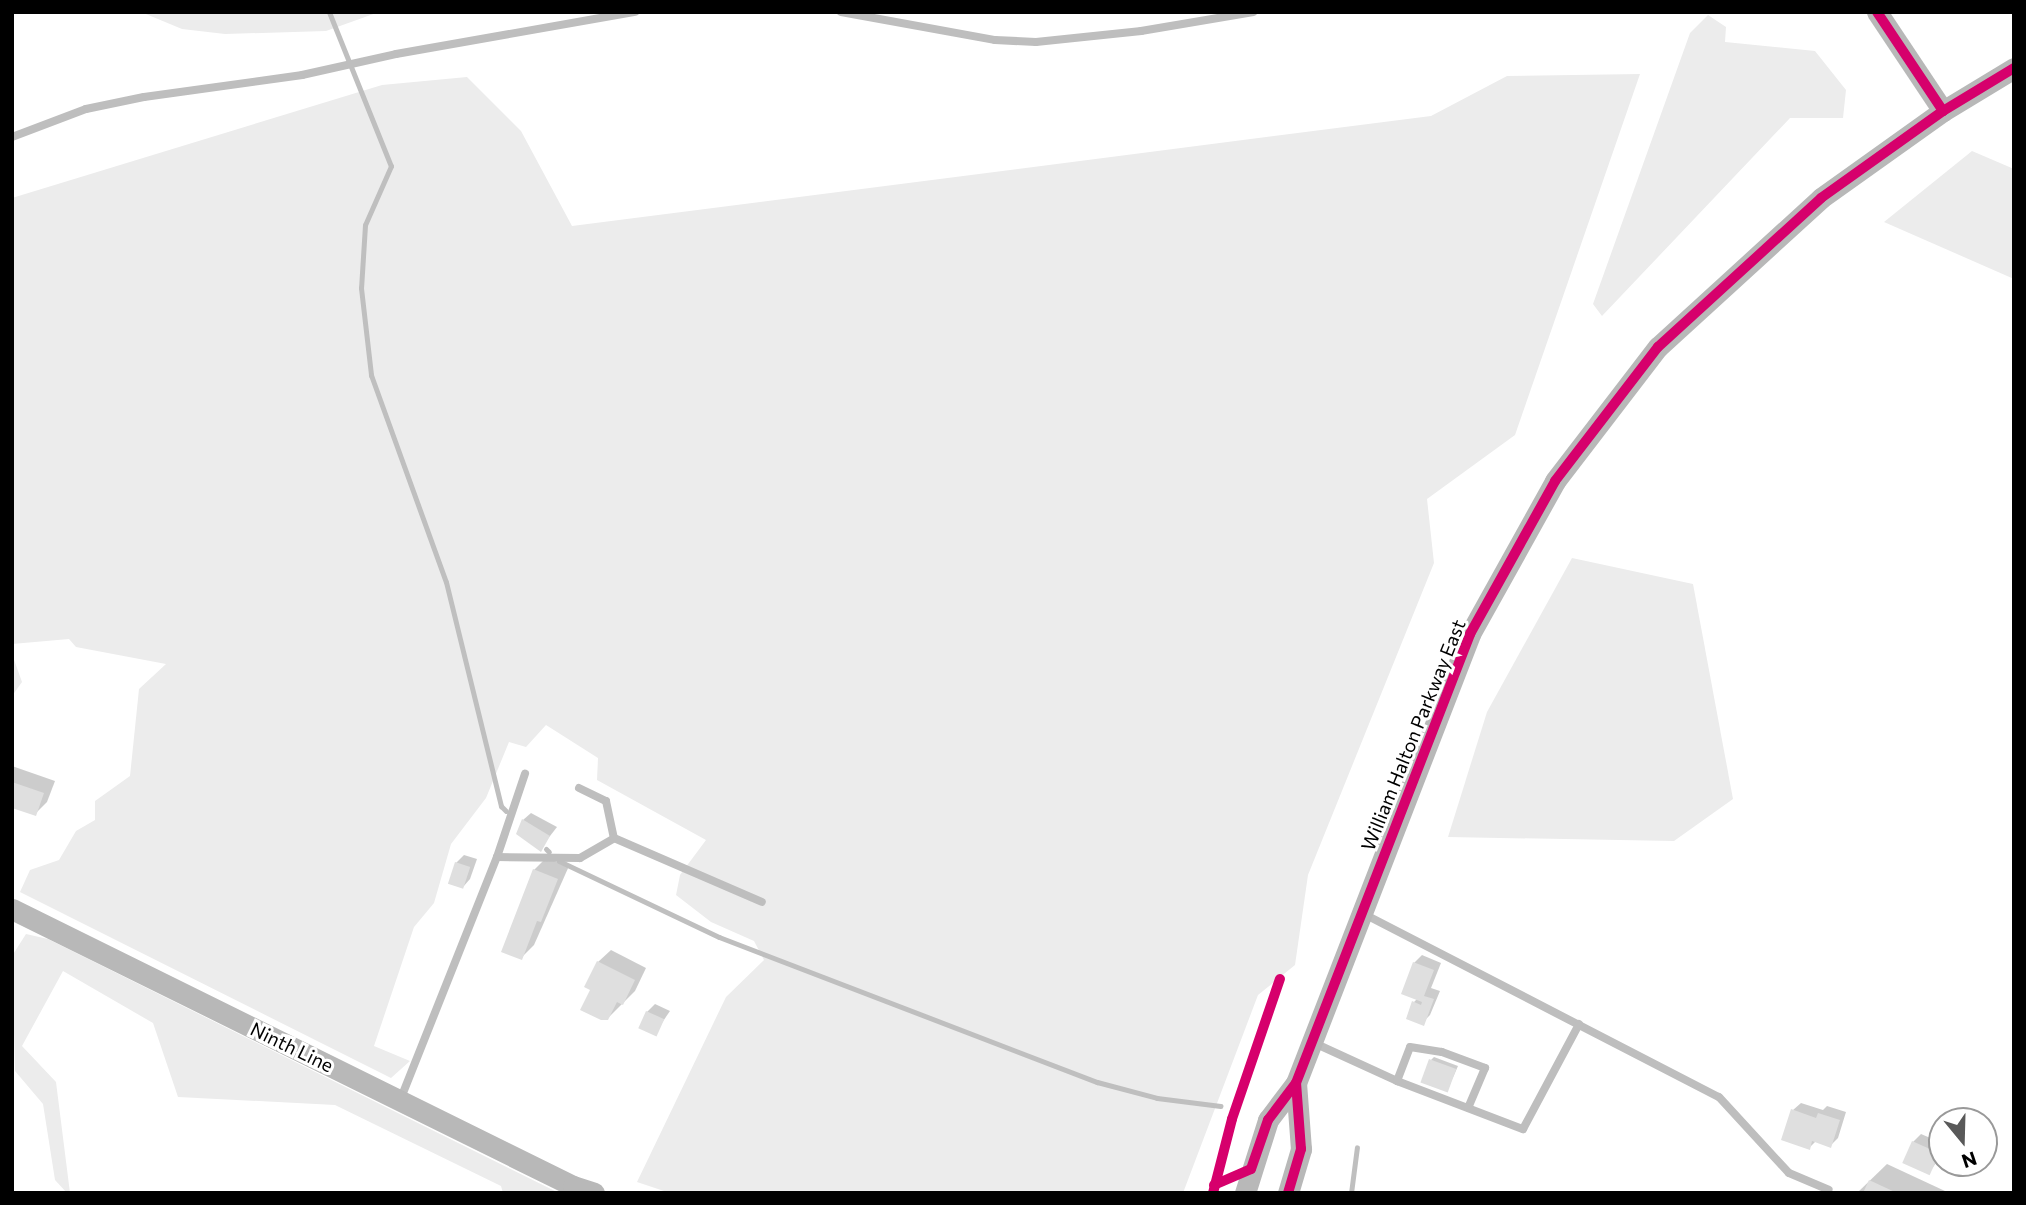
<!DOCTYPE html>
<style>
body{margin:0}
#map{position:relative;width:2026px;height:1205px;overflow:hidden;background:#fff;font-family:Commissioner,sans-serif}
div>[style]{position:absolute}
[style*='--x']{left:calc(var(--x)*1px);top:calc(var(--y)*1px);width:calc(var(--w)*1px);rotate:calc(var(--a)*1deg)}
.green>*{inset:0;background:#ececec}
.shadow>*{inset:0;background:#0003}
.stream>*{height:5px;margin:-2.5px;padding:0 2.5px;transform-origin:2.5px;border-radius:2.5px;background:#bfbfbf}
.building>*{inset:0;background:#dfdfdf;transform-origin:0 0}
.lane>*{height:8px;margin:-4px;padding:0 4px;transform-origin:4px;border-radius:4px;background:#bebebe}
.secondary>*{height:21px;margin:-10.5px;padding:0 10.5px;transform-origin:10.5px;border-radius:10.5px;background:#b8b8b8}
.cycleway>*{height:10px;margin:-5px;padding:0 5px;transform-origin:5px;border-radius:5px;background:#d6006c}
span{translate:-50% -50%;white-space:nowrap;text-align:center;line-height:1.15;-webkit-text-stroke:6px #fff;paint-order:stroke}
.street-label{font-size:19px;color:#000}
.frame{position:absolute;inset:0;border:14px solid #000;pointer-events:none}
.north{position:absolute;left:1928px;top:1107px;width:70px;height:70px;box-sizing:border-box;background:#fff;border:2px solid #999;border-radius:50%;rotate:161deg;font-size:19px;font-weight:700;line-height:28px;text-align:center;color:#000}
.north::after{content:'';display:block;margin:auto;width:24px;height:32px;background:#595959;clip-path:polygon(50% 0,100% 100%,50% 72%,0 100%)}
</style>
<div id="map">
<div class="green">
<div style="clip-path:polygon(141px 12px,379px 12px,326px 31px,225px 34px,182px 29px)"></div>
<div style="clip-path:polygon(1708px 15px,1726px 27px,1725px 42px,1815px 51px,1846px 90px,1843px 118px,1790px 118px,1602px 316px,1593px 304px,1690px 33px)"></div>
<div style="clip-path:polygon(1640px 74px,1515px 435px,1427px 499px,1434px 563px,1308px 875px,1295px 965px,1258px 995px,1183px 1193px,670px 1193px,637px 1182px,726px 997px,764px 960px,754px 941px,711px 922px,676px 895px,680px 875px,706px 840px,597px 780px,598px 758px,546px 725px,526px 747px,509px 742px,486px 798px,451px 844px,434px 903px,414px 927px,374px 1046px,410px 1061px,391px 1078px,20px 892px,30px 870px,59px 860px,76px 831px,95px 820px,95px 801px,130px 776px,139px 689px,166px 664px,76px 647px,69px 639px,12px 644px,12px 198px,382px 85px,467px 77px,521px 131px,572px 226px,1431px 116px,1507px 76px)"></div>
<div style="clip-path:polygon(1972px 151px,2014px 169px,2014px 279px,1884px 222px)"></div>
<div style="clip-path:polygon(1572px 558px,1693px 584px,1733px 799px,1674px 841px,1448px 837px,1487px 712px)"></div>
<div style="clip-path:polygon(12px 654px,22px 682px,12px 696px)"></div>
<div style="clip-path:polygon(26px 934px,48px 939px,559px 1193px,503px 1193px,501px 1186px,335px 1105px,178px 1097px,153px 1023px,63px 971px,22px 1046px,56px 1082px,70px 1193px,67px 1193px,55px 1180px,43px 1104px,15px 1071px,12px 956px)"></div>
</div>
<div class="shadow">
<div style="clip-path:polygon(12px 766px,55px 781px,47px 802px,35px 814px,12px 806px)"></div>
<div style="clip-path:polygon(531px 813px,557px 827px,540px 849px,523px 820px)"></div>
<div style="clip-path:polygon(464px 855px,477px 859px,470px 879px,463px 887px,456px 863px)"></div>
<div style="clip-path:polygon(546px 858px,569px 866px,534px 945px,521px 958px,534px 870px)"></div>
<div style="clip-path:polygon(611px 950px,646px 968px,635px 991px,608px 1018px,592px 989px,598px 962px)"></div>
<div style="clip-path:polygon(1422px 955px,1441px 963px,1431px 988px,1440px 991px,1430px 1015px,1422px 1023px,1414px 1002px,1418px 998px,1414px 963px)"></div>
<div style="clip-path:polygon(655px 1004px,670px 1011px,655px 1033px,647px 1012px)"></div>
<div style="clip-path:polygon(1434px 1057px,1458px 1066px,1447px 1091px,1431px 1060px)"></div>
<div style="clip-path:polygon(1801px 1103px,1823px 1110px,1827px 1106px,1846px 1112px,1838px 1138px,1830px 1146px,1816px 1141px,1809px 1148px,1793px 1110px)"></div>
<div style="clip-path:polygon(1921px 1134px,1942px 1143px,1942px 1154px,1929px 1173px,1913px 1142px)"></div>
<div style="clip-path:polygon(1887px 1164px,1945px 1191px,1945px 1193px,1857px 1193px)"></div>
</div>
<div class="stream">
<div style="--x:329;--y:12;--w:166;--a:68.1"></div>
<div style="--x:391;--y:166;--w:64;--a:113.8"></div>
<div style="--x:365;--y:225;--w:63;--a:93.6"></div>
<div style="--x:361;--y:288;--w:88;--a:83.4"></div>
<div style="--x:371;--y:375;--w:220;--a:70.1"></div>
<div style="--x:446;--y:582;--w:231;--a:76.2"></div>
<div style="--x:501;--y:806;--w:7;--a:45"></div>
<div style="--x:546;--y:849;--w:4;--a:45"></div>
<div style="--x:559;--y:861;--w:177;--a:25.4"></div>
<div style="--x:719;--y:937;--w:405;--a:21"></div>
<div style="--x:1097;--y:1082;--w:62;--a:14.9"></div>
<div style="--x:1157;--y:1098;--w:64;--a:7.2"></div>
<div style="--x:1351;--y:1193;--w:46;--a:-82.6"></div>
</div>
<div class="building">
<div style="clip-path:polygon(12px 782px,44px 793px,36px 816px,12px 808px)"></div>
<div style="clip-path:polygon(522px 819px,550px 836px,541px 852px,516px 834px)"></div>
<div style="left:455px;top:862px;width:16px;height:23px;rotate:18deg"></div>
<div style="clip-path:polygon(533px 869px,558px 879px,541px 922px,537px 921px,522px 960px,501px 952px)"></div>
<div style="clip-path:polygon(597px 961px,635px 980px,623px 1005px,617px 1002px,608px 1020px,601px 1020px,580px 1010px,590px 990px,584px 987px)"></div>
<div style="clip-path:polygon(1413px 962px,1434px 970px,1424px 996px,1434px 999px,1424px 1026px,1406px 1019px,1412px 1001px,1421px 1005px,1422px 1002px,1401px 994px)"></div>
<div style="left:646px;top:1011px;width:20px;height:19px;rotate:24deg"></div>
<div style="left:1429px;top:1059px;width:29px;height:25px;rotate:20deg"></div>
<div style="clip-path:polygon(1791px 1109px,1816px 1118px,1818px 1113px,1840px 1120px,1831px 1148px,1812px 1141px,1810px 1150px,1781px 1140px)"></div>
<div style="left:1912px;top:1141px;width:30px;height:24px;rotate:24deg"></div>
<div style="clip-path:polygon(1869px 1180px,1897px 1193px,1863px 1193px)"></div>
</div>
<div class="lane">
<div style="--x:841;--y:12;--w:157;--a:10.3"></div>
<div style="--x:995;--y:40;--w:41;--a:2.8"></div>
<div style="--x:1036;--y:42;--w:106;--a:-6"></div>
<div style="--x:1141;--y:31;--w:114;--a:-9.6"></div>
<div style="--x:12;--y:137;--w:79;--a:-20.7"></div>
<div style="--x:86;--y:109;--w:59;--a:-11.7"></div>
<div style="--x:144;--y:97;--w:160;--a:-7.9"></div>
<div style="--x:302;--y:75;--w:96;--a:-12.6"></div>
<div style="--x:396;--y:54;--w:243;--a:-10"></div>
<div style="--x:579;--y:788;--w:30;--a:26"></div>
<div style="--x:606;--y:801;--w:38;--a:78"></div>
<div style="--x:497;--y:857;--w:83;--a:0.7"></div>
<div style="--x:580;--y:858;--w:39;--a:-30"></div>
<div style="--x:614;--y:838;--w:161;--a:23.4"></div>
<div style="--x:1364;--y:914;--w:399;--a:27.3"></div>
<div style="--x:1719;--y:1097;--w:103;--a:47.4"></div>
<div style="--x:1789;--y:1173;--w:43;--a:23"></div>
<div style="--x:1312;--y:1042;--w:94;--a:24.6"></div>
<div style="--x:1397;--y:1081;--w:135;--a:20.9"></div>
<div style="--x:1523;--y:1129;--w:119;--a:-61.9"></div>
<div style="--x:1397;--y:1081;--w:36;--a:-69"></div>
<div style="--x:1410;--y:1047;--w:32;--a:9"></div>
<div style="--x:1442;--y:1052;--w:46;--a:20.4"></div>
<div style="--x:1485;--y:1068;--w:43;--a:113"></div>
<div style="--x:401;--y:1098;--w:259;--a:-68.3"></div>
<div style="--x:497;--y:857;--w:88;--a:-71.4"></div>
</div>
<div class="secondary">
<div style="--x:1877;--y:12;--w:119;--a:56.3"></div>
<div style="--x:12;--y:909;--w:626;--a:26.28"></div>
<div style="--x:573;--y:1186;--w:22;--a:18"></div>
<div style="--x:1245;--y:1193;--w:77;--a:-72.5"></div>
<div style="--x:1268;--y:1120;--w:46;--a:-52.9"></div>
<div style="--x:1296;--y:1083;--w:482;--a:-68.8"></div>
<div style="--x:1470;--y:634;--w:175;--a:-60.9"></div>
<div style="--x:1555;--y:481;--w:169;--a:-52.5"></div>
<div style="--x:1658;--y:347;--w:221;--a:-42.4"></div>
<div style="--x:1821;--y:198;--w:150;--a:-35.5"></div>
<div style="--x:1943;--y:111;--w:83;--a:-31.2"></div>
<div style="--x:1288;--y:1193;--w:46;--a:-73.5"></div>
<div style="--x:1301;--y:1149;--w:66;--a:-94.3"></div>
</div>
<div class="cycleway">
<div style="--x:1877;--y:12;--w:119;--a:56.3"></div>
<div style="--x:1214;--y:1185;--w:40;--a:-23.4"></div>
<div style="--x:1251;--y:1169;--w:52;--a:-70.9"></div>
<div style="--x:1268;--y:1120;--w:46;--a:-52.9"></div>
<div style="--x:1296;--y:1083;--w:482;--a:-68.8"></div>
<div style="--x:1470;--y:634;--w:175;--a:-60.9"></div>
<div style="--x:1555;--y:481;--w:169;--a:-52.5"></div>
<div style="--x:1658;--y:347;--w:221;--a:-42.4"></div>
<div style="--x:1821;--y:198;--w:150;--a:-35.5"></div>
<div style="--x:1943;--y:111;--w:83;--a:-31.2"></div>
<div style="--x:1213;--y:1193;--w:76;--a:-75.6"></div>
<div style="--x:1232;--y:1119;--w:148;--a:-71.1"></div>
<div style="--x:1288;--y:1193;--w:46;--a:-73.5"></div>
<div style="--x:1301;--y:1149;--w:66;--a:-94.3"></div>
</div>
<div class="street-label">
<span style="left:1413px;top:735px;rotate:-68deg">William Halton Parkway East</span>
<span style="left:292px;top:1047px;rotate:26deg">Ninth Line</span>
</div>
<div class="frame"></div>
<div class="north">N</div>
</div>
